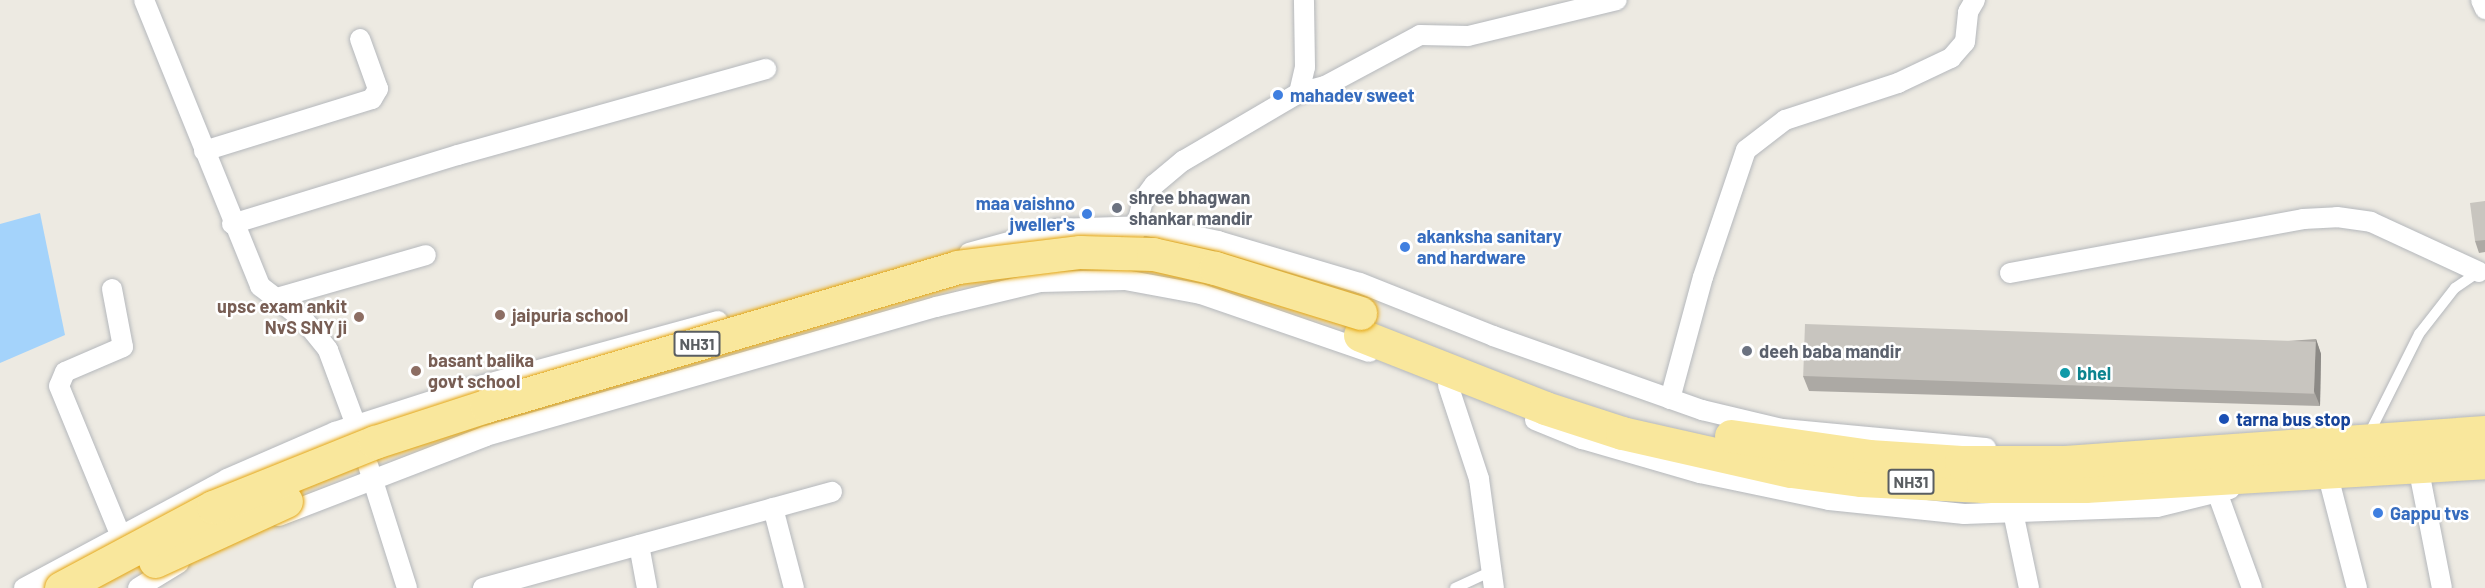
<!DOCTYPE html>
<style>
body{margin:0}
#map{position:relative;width:2485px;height:588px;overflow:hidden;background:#edeae2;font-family:Barlow,sans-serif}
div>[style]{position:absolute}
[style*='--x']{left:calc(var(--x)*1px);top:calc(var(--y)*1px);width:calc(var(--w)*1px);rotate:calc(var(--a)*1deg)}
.water>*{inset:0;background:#a4d3fb}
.roads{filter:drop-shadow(0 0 2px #b5b8bc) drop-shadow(0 0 2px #b5b8bc)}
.service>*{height:10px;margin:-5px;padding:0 5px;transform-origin:5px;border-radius:5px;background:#fff}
.minor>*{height:20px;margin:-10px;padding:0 10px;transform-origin:10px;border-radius:10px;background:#fff}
.trunk>*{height:33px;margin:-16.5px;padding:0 16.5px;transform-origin:16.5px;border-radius:16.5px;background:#f9e79c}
.bridges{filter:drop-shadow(0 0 2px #e4a40b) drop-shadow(0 0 2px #e4a40b)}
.trunk-bridge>*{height:33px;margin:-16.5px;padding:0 16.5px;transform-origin:16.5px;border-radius:16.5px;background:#f9e79c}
.wall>*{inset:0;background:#aca9a4}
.shaded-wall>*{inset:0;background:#8c8a86}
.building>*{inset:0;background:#c8c5bf;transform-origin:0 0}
.dots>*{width:16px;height:16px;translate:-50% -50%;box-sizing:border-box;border:3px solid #fff;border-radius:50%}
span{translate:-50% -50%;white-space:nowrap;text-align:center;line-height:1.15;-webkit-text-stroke:5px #fff;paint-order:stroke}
.shield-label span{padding:2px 4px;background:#fff;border:2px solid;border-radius:4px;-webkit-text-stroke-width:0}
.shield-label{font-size:16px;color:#5a5e62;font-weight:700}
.shop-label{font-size:18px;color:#366cbe;font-weight:700}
.left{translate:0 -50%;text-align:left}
.right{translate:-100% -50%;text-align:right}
.worship-label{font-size:18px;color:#5b616d;font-weight:700}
.education-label{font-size:18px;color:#785e54;font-weight:700}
.culture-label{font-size:18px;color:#0d838f;font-weight:700}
.transit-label{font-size:18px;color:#164399;font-weight:700}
</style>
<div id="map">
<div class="water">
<div style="clip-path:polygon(40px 213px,65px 335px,0 363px,0 224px)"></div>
</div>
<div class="roads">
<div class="service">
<div style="--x:2369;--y:434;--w:112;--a:-63.4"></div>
<div style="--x:2419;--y:334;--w:58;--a:-52"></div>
<div style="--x:2455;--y:288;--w:30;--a:-34"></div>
<div style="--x:1455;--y:588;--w:41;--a:-24.7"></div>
</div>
<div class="minor">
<div style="--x:144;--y:0;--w:309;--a:67.9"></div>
<div style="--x:260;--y:286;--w:56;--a:37.7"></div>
<div style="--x:304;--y:320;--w:38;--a:51"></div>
<div style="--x:328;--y:350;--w:92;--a:69.6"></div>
<div style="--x:2481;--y:0;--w:10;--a:66"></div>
<div style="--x:1299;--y:93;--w:27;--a:-15"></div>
<div style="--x:1325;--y:86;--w:108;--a:-28.2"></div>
<div style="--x:1420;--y:35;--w:48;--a:1.2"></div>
<div style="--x:1468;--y:36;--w:153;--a:-13.6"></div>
<div style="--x:204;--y:151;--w:176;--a:-17.2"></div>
<div style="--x:372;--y:99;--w:12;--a:-59"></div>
<div style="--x:378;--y:89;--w:53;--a:-109.8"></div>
<div style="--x:232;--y:224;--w:236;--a:-17"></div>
<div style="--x:458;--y:155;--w:320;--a:-15.6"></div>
<div style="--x:1133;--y:238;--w:39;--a:-75"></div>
<div style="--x:1143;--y:200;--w:19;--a:-54"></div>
<div style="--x:1154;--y:185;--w:38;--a:-40"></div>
<div style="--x:1183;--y:161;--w:134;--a:-30.4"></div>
<div style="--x:1299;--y:93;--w:27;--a:-77"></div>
<div style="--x:1305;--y:67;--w:67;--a:-90.9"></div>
<div style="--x:969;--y:253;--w:91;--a:-15.3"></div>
<div style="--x:1057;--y:229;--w:90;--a:-1.9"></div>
<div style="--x:1147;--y:226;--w:73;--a:11.9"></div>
<div style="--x:1218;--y:241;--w:148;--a:16.5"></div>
<div style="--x:1360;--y:283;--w:143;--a:21.7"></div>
<div style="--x:1493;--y:336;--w:222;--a:19.5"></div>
<div style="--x:1702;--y:410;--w:82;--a:13.4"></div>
<div style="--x:1782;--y:429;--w:205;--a:5.3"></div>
<div style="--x:2010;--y:273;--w:298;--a:-10.4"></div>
<div style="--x:2303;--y:219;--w:34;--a:-3"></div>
<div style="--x:2337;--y:217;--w:34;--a:8"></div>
<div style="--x:2371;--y:222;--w:119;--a:24.8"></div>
<div style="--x:112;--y:289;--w:59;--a:79.3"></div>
<div style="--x:123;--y:347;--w:63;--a:156.7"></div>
<div style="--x:65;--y:372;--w:15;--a:113"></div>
<div style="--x:59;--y:386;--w:160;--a:67.6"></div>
<div style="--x:273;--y:299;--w:159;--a:-16"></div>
<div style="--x:1448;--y:385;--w:99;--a:71.7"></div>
<div style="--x:1479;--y:479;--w:110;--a:82.2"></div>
<div style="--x:1670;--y:399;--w:126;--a:-74.9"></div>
<div style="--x:1703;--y:277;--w:134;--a:-71.3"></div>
<div style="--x:1746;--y:150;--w:49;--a:-37.6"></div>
<div style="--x:1785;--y:120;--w:119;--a:-18.1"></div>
<div style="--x:1898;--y:83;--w:59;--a:-25.3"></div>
<div style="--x:1951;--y:58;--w:21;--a:-49"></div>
<div style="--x:1965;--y:42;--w:30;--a:-84"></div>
<div style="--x:1968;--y:12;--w:14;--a:-60"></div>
<div style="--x:1535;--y:420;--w:51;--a:22"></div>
<div style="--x:1582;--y:439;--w:123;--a:16.1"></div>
<div style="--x:1700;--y:473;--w:132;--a:11.8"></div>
<div style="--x:1829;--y:500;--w:136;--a:5.9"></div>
<div style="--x:1964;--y:514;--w:193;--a:-2.1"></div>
<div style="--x:2157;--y:507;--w:75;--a:-13.9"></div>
<div style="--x:368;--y:465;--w:129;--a:72.4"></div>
<div style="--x:2418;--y:466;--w:124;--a:78.9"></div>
<div style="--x:2327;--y:472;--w:120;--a:75.5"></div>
<div style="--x:2217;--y:492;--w:102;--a:70"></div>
<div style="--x:773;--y:508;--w:83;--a:75.3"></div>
<div style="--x:2013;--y:512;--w:78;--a:78.1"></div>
<div style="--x:279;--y:516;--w:222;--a:-21.1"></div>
<div style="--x:486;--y:436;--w:468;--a:-16"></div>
<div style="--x:936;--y:307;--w:107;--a:-13.5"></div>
<div style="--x:1040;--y:282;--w:85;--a:-1.3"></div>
<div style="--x:1125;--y:280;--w:77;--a:10.4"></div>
<div style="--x:1201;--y:294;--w:178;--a:19"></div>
<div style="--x:639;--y:545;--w:44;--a:79.5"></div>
<div style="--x:24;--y:588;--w:230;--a:-28.2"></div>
<div style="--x:227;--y:479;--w:118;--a:-23.5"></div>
<div style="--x:335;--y:432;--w:141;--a:-17.8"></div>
<div style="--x:469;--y:389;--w:258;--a:-15.3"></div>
<div style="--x:138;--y:588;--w:48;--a:-31.4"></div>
<div style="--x:483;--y:588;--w:362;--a:-15.4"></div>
</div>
<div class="trunk">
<div style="--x:1360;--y:335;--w:199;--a:21.5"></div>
<div style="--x:1545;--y:408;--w:81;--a:18"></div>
<div style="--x:1622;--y:433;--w:173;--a:12.7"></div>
<div style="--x:1791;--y:471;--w:71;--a:7.3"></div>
<div style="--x:1861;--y:480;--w:122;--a:2.8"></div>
<div style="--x:1983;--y:486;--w:102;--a:0"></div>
<div style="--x:2085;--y:486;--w:401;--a:-3.4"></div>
<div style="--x:1731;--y:436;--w:139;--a:8.2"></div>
<div style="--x:1869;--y:456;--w:92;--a:3.7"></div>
<div style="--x:1961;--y:462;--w:104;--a:0"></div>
<div style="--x:2065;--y:462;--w:421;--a:-4.1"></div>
</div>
</div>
<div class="bridges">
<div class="trunk-bridge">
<div style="--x:155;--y:561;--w:144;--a:-24.6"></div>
<div style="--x:61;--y:588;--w:172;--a:-28.1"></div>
<div style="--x:213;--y:507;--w:175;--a:-21.9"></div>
<div style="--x:375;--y:442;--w:117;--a:-18"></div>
<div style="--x:486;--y:406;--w:491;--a:-16.4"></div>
<div style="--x:957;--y:267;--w:124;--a:-7"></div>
<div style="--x:1080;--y:252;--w:73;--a:1.6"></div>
<div style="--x:1153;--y:254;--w:64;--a:12.7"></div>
<div style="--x:1215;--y:268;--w:152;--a:17.2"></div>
</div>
</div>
<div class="wall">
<div style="clip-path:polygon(2485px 201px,2485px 252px,2479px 253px,2475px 241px)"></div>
<div style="clip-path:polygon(2316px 339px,2321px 354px,2320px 406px,1809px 391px,1803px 376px)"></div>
</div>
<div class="shaded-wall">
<div style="clip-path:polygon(2316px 339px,2321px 354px,2320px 406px,2314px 391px)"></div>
</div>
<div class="building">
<div style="clip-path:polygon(2485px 201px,2485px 240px,2475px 241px,2470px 203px)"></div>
<div style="left:1805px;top:324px;width:511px;height:52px;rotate:2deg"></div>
</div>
<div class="dots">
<div style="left:1278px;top:95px;background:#3f7fe0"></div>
<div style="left:1117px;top:208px;background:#6b7280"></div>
<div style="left:1087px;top:214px;background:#3f7fe0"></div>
<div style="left:1405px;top:247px;background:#3f7fe0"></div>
<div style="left:500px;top:315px;background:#8d6e63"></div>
<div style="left:359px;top:317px;background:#8d6e63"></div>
<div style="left:1747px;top:351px;background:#6b7280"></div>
<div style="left:416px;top:371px;background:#8d6e63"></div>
<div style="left:2065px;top:373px;background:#0f9aa8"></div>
<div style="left:2224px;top:419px;background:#1a4fb4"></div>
<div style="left:2378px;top:513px;background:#3f7fe0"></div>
</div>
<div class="shield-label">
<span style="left:697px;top:344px">NH31</span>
<span style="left:1911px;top:482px">NH31</span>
</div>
<div class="shop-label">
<span class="left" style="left:1290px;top:95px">mahadev sweet</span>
<span class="right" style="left:1075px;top:214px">maa vaishno<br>jweller's</span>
<span class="left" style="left:1417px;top:247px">akanksha sanitary<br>and hardware</span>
<span class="left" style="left:2390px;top:513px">Gappu tvs</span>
</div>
<div class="worship-label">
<span class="left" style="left:1129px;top:208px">shree bhagwan<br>shankar mandir</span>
<span class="left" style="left:1759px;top:351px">deeh baba mandir</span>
</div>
<div class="education-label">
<span class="right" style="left:347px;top:317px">upsc exam ankit<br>NvS SNY ji</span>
<span class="left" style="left:512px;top:315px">jaipuria school</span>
<span class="left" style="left:428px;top:371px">basant balika<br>govt school</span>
</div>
<div class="culture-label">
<span class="left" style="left:2077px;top:373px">bhel</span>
</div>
<div class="transit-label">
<span class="left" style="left:2236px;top:419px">tarna bus stop</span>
</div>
</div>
